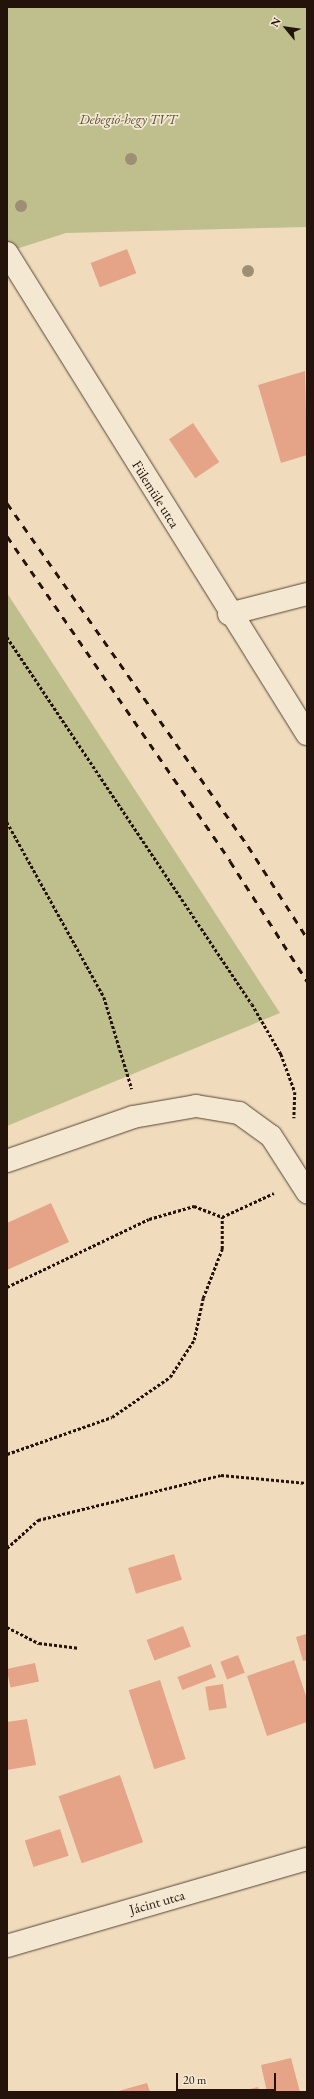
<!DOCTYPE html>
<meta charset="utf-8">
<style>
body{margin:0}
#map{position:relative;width:314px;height:2099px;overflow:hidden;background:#f0dcbc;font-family:"EB Garamond",serif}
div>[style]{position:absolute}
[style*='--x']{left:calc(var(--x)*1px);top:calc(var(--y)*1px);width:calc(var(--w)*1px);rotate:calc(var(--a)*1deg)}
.green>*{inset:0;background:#bfbf8d}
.building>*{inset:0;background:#e5a488;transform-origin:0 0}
.path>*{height:2.5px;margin-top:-1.25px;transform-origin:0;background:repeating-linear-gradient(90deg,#23130b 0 3px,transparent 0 5px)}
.roads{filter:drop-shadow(0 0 1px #564537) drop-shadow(0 0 1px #564537)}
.street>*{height:22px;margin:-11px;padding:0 11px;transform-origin:11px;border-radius:11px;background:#f5e8d3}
.rail>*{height:3px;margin-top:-1.5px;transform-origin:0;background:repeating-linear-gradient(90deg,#23130b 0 7px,transparent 0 14px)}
.trees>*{width:12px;height:12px;margin:-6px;border-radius:50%;background:#9e8e73}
span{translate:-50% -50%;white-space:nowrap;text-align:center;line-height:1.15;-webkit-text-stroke:3.5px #f5e8d3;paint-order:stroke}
.park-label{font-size:14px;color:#5a4f38;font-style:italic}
.street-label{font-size:14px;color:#23130b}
.frame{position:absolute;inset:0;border:8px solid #23130b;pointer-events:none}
.north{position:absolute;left:266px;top:8px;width:40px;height:40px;-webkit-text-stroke:3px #f5e8d3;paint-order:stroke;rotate:299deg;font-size:11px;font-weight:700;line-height:16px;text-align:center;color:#23130b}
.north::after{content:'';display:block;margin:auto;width:14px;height:18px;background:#23130b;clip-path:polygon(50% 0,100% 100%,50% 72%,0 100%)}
.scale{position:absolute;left:176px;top:2073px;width:100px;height:18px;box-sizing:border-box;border:2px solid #23130b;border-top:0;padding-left:5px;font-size:12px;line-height:14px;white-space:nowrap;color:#23130b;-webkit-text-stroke:3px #f5e8d3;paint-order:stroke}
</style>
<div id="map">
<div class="green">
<div style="clip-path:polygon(7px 7px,307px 7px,307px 227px,66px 233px,7px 252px)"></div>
<div style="clip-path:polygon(7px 593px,280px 1013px,7px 1126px)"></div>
</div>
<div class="building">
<div style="left:127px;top:249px;width:26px;height:39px;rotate:69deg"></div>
<div style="clip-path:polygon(305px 371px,307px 455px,281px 463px,258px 385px)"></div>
<div style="left:193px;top:423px;width:47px;height:29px;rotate:56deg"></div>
<div style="clip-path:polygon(51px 1203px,69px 1242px,7px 1270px,7px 1223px)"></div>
<div style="left:174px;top:1554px;width:27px;height:48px;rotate:73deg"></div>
<div style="left:183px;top:1626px;width:22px;height:39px;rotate:69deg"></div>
<div style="clip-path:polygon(306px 1634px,307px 1660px,303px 1661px,296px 1637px)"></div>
<div style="left:238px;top:1655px;width:19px;height:19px;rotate:69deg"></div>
<div style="clip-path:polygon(294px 1660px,307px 1699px,307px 1722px,267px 1736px,247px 1676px)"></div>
<div style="left:35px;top:1663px;width:19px;height:29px;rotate:78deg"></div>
<div style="left:211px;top:1664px;width:14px;height:36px;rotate:69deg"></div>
<div style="left:160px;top:1680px;width:83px;height:33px;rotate:72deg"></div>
<div style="left:223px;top:1684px;width:24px;height:18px;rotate:81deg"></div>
<div style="clip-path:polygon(27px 1719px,36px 1765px,7px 1770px,7px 1722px)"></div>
<div style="left:120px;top:1775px;width:71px;height:65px;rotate:71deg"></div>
<div style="left:60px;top:1829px;width:28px;height:37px;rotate:72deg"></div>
<div style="clip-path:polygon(291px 2058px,300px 2092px,267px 2092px,261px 2065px)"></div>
<div style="clip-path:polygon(147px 2083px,150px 2092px,115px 2092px)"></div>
<div style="clip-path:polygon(258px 2087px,260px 2092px,243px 2092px,242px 2091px)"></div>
</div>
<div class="path">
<div style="--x:7;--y:637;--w:441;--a:56.3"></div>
<div style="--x:252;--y:1004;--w:58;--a:59.9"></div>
<div style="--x:281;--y:1054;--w:40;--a:69.8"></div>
<div style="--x:295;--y:1092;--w:26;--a:92"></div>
<div style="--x:7;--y:822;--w:200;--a:61"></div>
<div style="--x:104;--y:997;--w:96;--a:73.1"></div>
<div style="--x:7;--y:1287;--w:157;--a:-25.6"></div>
<div style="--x:149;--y:1219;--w:47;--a:-16.1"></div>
<div style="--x:194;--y:1206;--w:30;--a:21"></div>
<div style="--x:7;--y:1454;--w:111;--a:-19.4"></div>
<div style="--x:112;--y:1417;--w:70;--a:-34.6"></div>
<div style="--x:170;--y:1377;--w:44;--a:-57"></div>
<div style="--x:194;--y:1340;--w:43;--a:-77.9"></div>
<div style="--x:203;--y:1298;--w:53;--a:-68.8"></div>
<div style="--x:222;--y:1249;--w:32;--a:-90"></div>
<div style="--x:222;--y:1217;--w:57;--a:-24.8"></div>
<div style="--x:7;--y:1548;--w:42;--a:-42.1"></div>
<div style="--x:38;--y:1520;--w:188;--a:-13.8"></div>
<div style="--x:221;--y:1475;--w:86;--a:5.3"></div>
<div style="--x:7;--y:1627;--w:36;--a:27"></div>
<div style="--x:39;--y:1643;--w:39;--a:7"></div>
</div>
<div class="roads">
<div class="street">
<div style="--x:7;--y:253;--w:567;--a:58.05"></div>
<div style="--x:229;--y:614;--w:81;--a:-14.4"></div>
<div style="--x:7;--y:1161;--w:133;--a:-19.2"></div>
<div style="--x:133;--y:1117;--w:64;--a:-9.9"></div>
<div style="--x:196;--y:1106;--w:44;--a:9.2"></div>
<div style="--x:239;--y:1113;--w:39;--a:36"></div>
<div style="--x:271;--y:1136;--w:67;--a:57.3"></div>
<div style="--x:7;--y:1946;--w:312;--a:-16.2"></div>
</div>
</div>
<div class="rail">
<div style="--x:7;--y:503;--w:419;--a:54.9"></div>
<div style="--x:248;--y:846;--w:109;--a:57.3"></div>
<div style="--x:7;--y:536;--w:394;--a:55.5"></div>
<div style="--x:230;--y:861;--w:143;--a:57.3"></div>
</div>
<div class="trees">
<div style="left:131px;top:159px"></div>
<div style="left:21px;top:206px"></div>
<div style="left:248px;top:271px"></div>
</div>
<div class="park-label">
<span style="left:128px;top:119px">Debegió-hegy TVT</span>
</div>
<div class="street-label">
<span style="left:156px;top:494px;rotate:58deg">Fülemüle utca</span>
<span style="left:157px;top:1902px;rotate:-16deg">Jácint utca</span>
</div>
<div class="frame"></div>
<div class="north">N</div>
<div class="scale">20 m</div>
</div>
